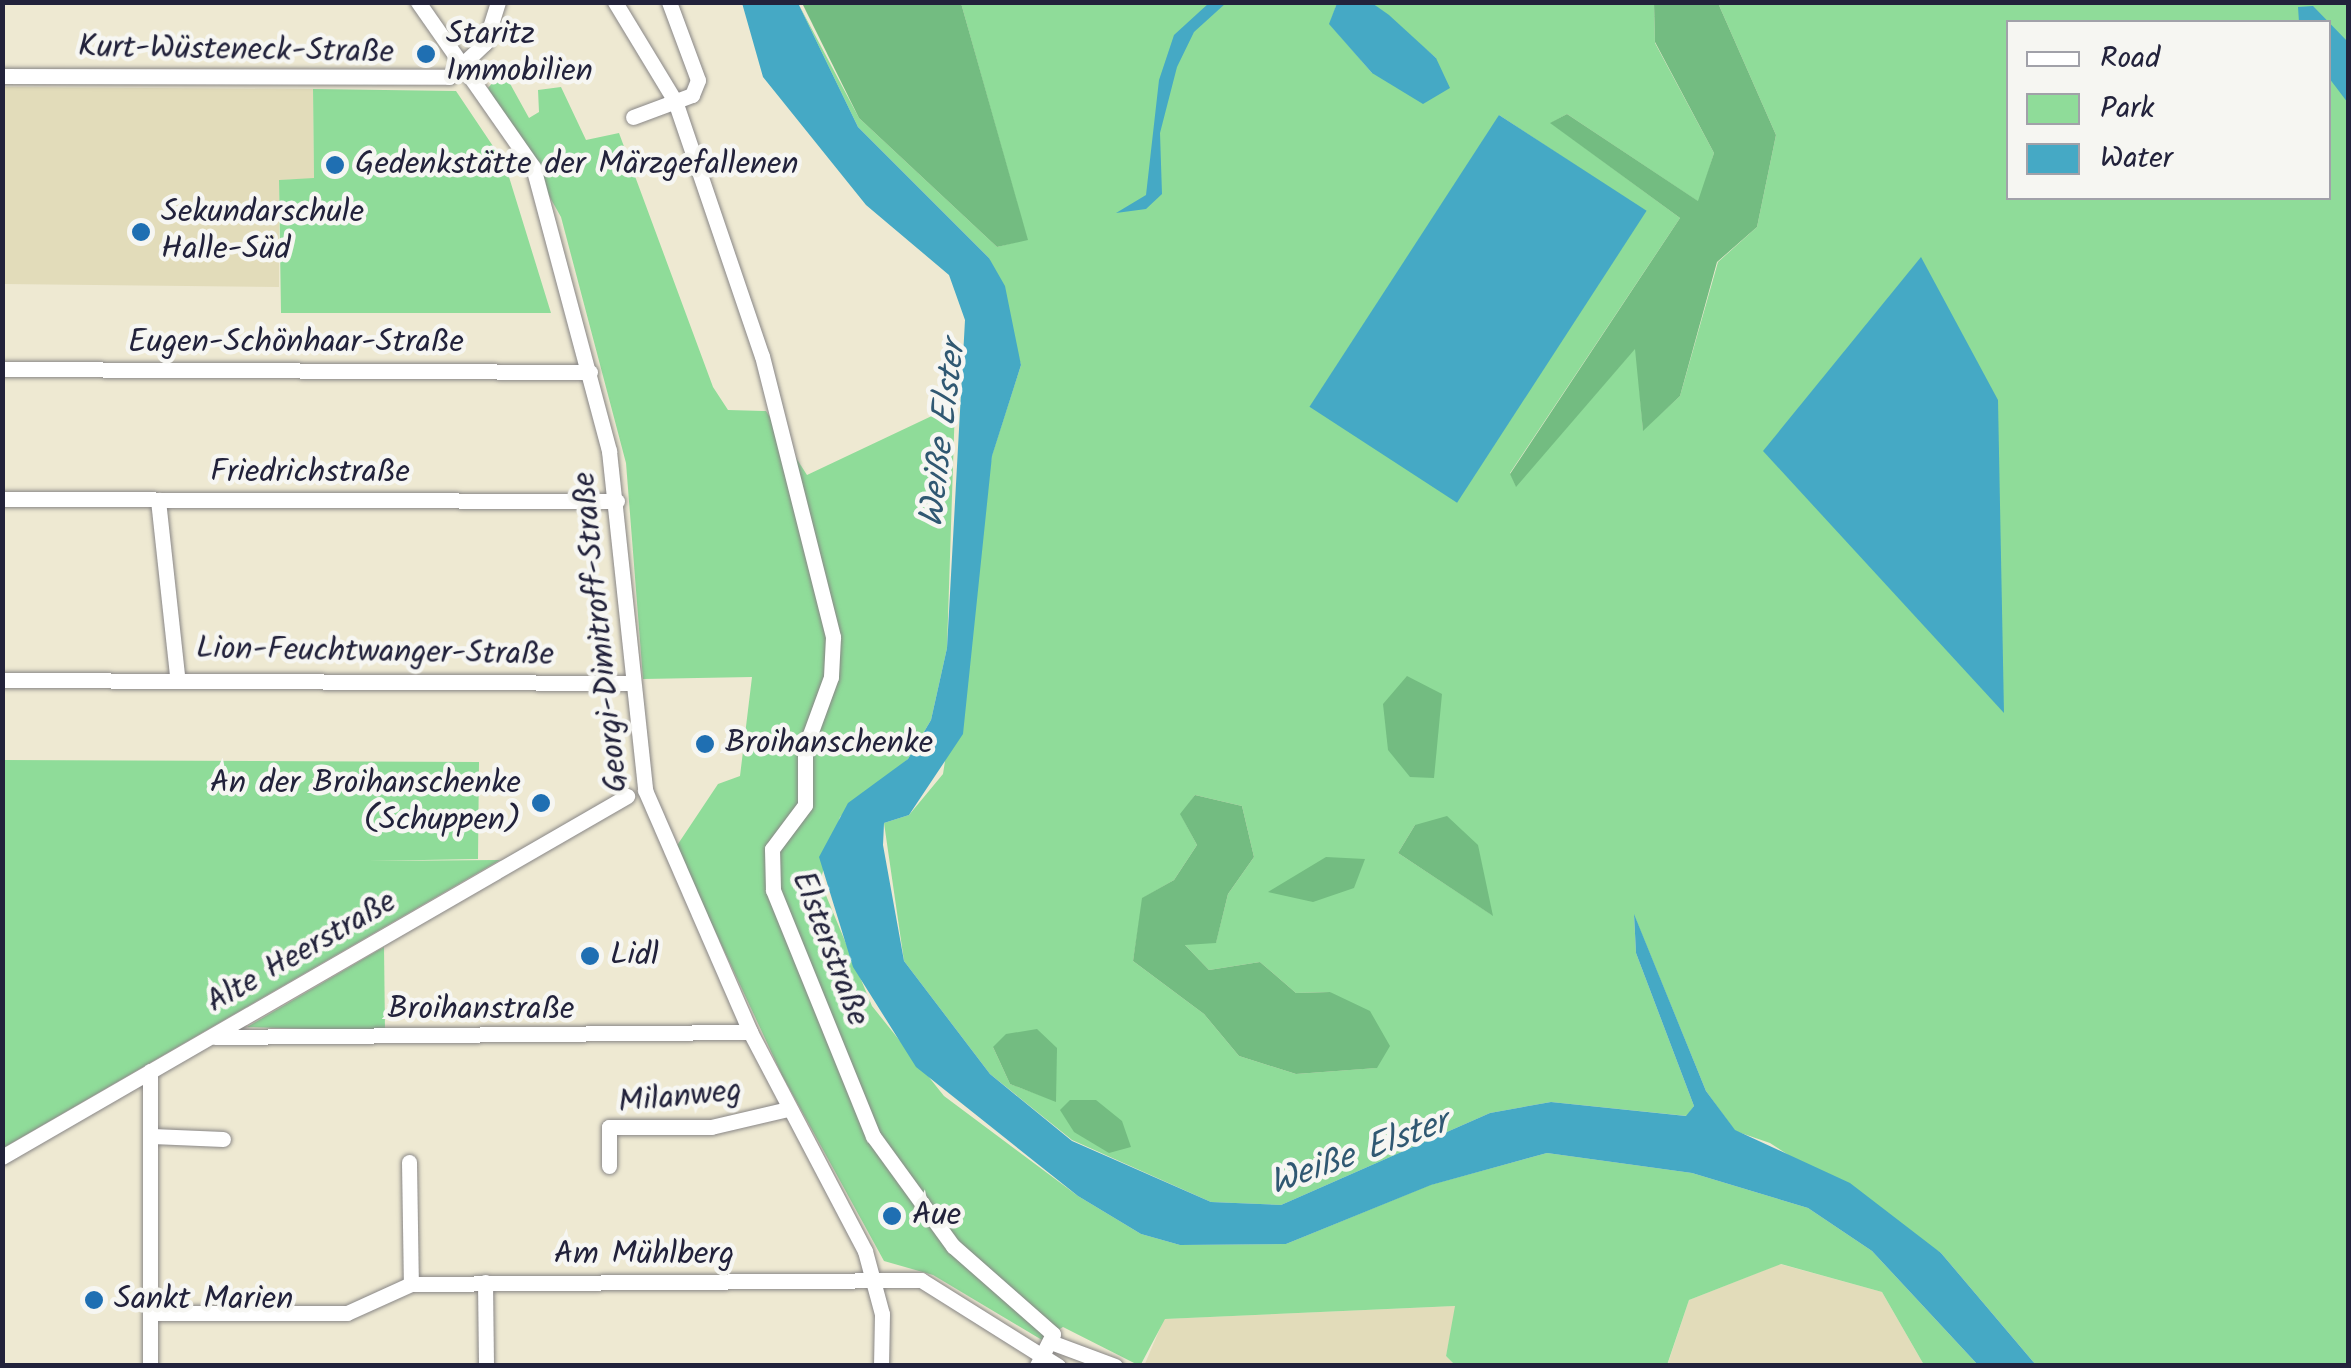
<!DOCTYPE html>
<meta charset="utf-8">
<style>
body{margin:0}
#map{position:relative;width:2351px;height:1368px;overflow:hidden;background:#eee9d2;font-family:Kalam,sans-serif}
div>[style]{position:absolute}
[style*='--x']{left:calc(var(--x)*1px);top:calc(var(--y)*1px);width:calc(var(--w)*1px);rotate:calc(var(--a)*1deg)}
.built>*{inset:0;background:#e2dcba}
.green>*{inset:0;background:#8fdc99}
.forest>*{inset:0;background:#73bc81}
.water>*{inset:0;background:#45a9c5;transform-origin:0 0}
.roads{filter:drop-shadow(0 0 2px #888686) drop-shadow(0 0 2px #888686)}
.minor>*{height:15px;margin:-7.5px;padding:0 7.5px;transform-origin:7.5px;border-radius:7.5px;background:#fff}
.dots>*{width:28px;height:28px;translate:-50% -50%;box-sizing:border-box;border:5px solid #f6f6f2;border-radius:50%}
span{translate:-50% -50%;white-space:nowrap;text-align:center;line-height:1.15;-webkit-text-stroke:9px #f6f6f2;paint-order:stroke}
.poi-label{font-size:32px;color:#22223b}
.left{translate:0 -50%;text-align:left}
.right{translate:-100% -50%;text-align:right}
.street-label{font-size:32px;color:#22223b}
.water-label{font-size:35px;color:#305872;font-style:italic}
.frame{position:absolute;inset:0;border:5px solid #22223b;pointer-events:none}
.legend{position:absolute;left:2006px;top:20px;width:325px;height:180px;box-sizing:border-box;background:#f6f6f2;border:2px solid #a1a1a9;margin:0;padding:12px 18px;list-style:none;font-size:30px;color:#22223b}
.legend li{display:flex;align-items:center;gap:20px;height:50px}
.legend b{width:50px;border:2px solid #a1a1a9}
</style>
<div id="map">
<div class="built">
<div style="clip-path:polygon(3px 87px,313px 89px,314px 179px,279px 180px,279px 287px,3px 284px)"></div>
<div style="clip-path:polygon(1780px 1264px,1882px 1292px,1924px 1365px,1667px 1366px,1689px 1300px)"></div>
<div style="clip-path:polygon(1456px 1306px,1446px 1356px,1455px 1365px,1144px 1366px,1164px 1319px)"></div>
</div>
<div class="green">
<div style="clip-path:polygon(evenodd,798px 3px,859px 118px,997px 247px,1027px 239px,961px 3px,1337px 3px,1330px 24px,1372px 73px,1436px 58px,1372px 3px,1654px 3px,1655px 43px,1714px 153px,1699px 202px,1567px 114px,1551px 123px,1680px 218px,1510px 473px,1516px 486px,1636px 347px,1643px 430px,1680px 396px,1718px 262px,1757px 227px,1776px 135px,1718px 3px,2348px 3px,2348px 1365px,2036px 1365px,1941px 1253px,1770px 1143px,1735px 1131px,1706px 1091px,1634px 915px,1636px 953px,1694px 1106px,1687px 1116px,1551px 1102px,1490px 1113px,1281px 1205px,1211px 1202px,1072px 1140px,990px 1074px,904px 961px,884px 823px,909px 815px,943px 774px,992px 455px,1021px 365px,989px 258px,858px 127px,798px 3px,2008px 22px,2328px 22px,2328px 198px,2008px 198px,2008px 22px,798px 3px,1499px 115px,1645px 211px,1456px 500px,1499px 115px,798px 3px,1195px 795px,1242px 806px,1254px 857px,1228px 894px,1216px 942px,1184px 944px,1209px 970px,1260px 962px,1296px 993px,1330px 992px,1376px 1068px,1296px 1074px,1239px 1056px,1204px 1014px,1133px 961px,1143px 898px,1174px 880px,1197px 845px,1181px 815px,1195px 795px,798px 3px,1415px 825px,1492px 915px,1398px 853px,1415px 825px,798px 3px,993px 1047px,1055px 1078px,1056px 1101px,1010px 1084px,993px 1047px)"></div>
<div style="clip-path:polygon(503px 71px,529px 118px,539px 112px,538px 90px,561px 87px,586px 140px,619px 133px,713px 387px,728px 410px,766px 411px,807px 475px,955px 405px,947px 648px,931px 720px,908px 759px,840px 817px,820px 881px,872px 1006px,944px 1096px,1078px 1196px,1141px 1234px,1180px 1245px,1286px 1244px,1430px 1185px,1547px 1153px,1692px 1173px,1808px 1208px,1872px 1251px,1978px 1365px,1924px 1365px,1882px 1292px,1781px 1264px,1689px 1300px,1667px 1365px,1455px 1365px,1446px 1356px,1455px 1306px,1165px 1319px,1140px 1366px,1063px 1327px,1042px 1340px,933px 1275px,884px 1261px,782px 1075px,676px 847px,718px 784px,740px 776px,752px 677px,643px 679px,626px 463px,561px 217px,488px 88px)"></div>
<div style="clip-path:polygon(313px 89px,456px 91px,505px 164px,551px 313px,281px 313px,279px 180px,314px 178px)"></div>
<div style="clip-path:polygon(2px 760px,479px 762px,478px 859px,368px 861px,500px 860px,3px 1148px)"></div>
<div style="clip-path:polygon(384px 947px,385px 1031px,247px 1027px)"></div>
</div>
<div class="forest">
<div style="clip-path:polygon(802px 3px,961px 3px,1028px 240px,997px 247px,859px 118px)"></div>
<div style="clip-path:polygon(1654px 3px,1718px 3px,1776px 135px,1757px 227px,1717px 262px,1680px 396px,1643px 431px,1635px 349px,1516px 487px,1510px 474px,1680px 218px,1550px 123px,1567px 114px,1698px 201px,1714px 153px,1655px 42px)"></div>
<div style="clip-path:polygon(1407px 676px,1442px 694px,1434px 778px,1410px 777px,1388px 750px,1383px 704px)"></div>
<div style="clip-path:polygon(1195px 795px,1242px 806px,1254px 857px,1228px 894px,1216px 943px,1185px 945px,1209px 970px,1260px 962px,1296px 993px,1330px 992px,1370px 1011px,1390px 1046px,1377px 1068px,1296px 1074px,1239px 1056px,1204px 1014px,1133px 961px,1142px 898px,1174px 880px,1197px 845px,1180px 814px)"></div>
<div style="clip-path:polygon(1447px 816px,1478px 845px,1493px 916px,1398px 853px,1415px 825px)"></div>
<div style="clip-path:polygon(1326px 857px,1365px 859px,1354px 888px,1313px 902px,1268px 892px)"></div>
<div style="clip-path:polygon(1037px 1029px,1057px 1048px,1056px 1102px,1010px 1084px,993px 1047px,1006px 1034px)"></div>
<div style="clip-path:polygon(1070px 1100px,1096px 1100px,1122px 1121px,1131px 1147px,1109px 1153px,1074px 1132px,1060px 1110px)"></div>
</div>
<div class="water">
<div style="clip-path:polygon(742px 3px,798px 3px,858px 127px,989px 258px,1005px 286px,1021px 365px,992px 456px,963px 734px,909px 815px,884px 823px,883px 845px,904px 961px,990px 1074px,1072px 1141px,1211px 1202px,1281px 1205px,1490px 1113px,1551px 1102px,1686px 1116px,1694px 1106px,1636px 953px,1634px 914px,1706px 1091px,1735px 1130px,1850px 1183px,1941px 1253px,2036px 1365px,1978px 1365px,1872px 1251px,1808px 1208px,1692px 1173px,1547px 1153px,1431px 1185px,1286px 1244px,1180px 1245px,1141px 1234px,1078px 1196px,916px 1067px,853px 967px,819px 857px,848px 803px,908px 759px,931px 720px,947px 648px,965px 320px,949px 275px,866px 205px,763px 77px)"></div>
<div style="clip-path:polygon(1209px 3px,1226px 3px,1194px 32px,1177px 67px,1160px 133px,1162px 194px,1146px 209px,1116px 213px,1146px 195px,1159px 80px,1174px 35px)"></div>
<div style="clip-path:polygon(1337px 3px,1372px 3px,1389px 15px,1436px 58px,1450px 88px,1423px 104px,1372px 73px,1329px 24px)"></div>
<div style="clip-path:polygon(2313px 6px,2348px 42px,2348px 103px,2329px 78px,2328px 22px,2299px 22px,2298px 7px)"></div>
<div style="left:1499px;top:115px;width:176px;height:348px;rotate:33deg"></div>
<div style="clip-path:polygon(1921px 257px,1998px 400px,2004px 713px,1763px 451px)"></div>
</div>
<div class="roads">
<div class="minor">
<div style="--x:418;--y:2;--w:201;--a:55.1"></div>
<div style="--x:533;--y:167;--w:294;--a:75"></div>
<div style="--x:609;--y:451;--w:341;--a:83.9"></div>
<div style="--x:645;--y:790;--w:264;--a:66.5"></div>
<div style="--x:750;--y:1032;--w:247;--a:62.3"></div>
<div style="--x:865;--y:1251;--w:65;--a:74.9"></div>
<div style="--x:882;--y:1314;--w:52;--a:91.1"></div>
<div style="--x:615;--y:2;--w:116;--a:58.8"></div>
<div style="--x:675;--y:101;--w:269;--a:71.2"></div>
<div style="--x:762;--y:356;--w:290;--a:75.8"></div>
<div style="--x:833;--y:637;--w:40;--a:92.9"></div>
<div style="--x:831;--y:677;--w:76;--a:110.1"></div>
<div style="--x:805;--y:748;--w:57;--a:90"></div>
<div style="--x:805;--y:805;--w:55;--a:126.9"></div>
<div style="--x:772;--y:849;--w:41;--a:88.6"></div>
<div style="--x:773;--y:890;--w:266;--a:67.9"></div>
<div style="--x:873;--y:1136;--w:136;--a:54"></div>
<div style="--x:953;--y:1246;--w:133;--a:41.3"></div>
<div style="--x:1053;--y:1334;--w:36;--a:117"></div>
<div style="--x:2;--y:76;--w:447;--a:0.1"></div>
<div style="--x:449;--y:77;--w:50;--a:-43.4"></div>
<div style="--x:485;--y:43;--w:43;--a:-72.4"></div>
<div style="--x:633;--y:117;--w:63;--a:-20.4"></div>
<div style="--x:692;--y:95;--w:16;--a:-68"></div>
<div style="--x:698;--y:80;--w:83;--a:-110.4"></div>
<div style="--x:2;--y:369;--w:588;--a:0.29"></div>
<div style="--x:2;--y:499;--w:615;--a:0.19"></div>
<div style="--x:158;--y:500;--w:177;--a:83.8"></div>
<div style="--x:2;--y:680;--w:631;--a:0.27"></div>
<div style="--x:215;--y:1037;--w:535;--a:-0.54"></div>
<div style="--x:152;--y:1136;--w:71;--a:2.4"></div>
<div style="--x:2;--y:1157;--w:722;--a:-30.01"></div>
<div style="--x:409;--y:1162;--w:122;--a:89.1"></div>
<div style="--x:609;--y:1166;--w:39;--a:-90"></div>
<div style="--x:609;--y:1127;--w:102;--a:0"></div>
<div style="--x:711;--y:1127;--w:79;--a:-13.2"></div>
<div style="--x:485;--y:1282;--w:84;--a:89.3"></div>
<div style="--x:151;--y:1313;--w:196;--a:0"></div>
<div style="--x:347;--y:1313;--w:70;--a:-24.4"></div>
<div style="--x:411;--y:1284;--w:510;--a:-0.45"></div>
<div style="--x:921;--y:1280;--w:162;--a:32.1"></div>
<div style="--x:1056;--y:1344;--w:63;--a:20.4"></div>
<div style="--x:150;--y:1366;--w:295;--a:-90"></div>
</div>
</div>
<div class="dots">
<div style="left:426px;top:54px;background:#1f6fb2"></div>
<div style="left:335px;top:165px;background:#1f6fb2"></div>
<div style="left:141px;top:232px;background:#1f6fb2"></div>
<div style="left:705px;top:744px;background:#1f6fb2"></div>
<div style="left:541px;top:803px;background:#1f6fb2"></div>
<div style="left:590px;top:956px;background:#1f6fb2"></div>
<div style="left:892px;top:1216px;background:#1f6fb2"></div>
<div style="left:94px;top:1300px;background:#1f6fb2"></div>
</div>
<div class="poi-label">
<span class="left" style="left:446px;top:54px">Staritz<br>Immobilien</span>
<span class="left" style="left:355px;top:165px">Gedenkstätte der Märzgefallenen</span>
<span class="left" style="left:161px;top:232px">Sekundarschule<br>Halle-Süd</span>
<span class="left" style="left:725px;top:744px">Broihanschenke</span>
<span class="right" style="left:521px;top:803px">An der Broihanschenke<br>(Schuppen)</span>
<span class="left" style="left:610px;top:956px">Lidl</span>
<span class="left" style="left:912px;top:1216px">Aue</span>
<span class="left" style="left:114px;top:1300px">Sankt Marien</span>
</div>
<div class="street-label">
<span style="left:236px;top:51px;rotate:1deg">Kurt-Wüsteneck-Straße</span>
<span style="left:296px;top:343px">Eugen-Schönhaar-Straße</span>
<span style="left:310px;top:473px">Friedrichstraße</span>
<span style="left:602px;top:632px;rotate:-96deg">Georgi-Dimitroff-Straße</span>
<span style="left:375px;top:653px;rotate:1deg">Lion-Feuchtwanger-Straße</span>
<span style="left:829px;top:949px;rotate:69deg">Elsterstraße</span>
<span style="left:302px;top:953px;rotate:-30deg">Alte Heerstraße</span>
<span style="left:481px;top:1010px">Broihanstraße</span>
<span style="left:680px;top:1098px;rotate:-6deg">Milanweg</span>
<span style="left:644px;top:1255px">Am Mühlberg</span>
</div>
<div class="water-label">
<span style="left:944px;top:434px;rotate:-83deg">Weiße Elster</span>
<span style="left:1359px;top:1154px;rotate:-20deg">Weiße Elster</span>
</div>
<div class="frame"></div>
<ul class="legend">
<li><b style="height:12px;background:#fff"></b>Road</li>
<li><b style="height:28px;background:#8fdc99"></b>Park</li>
<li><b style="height:28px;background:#45a9c5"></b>Water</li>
</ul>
</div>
